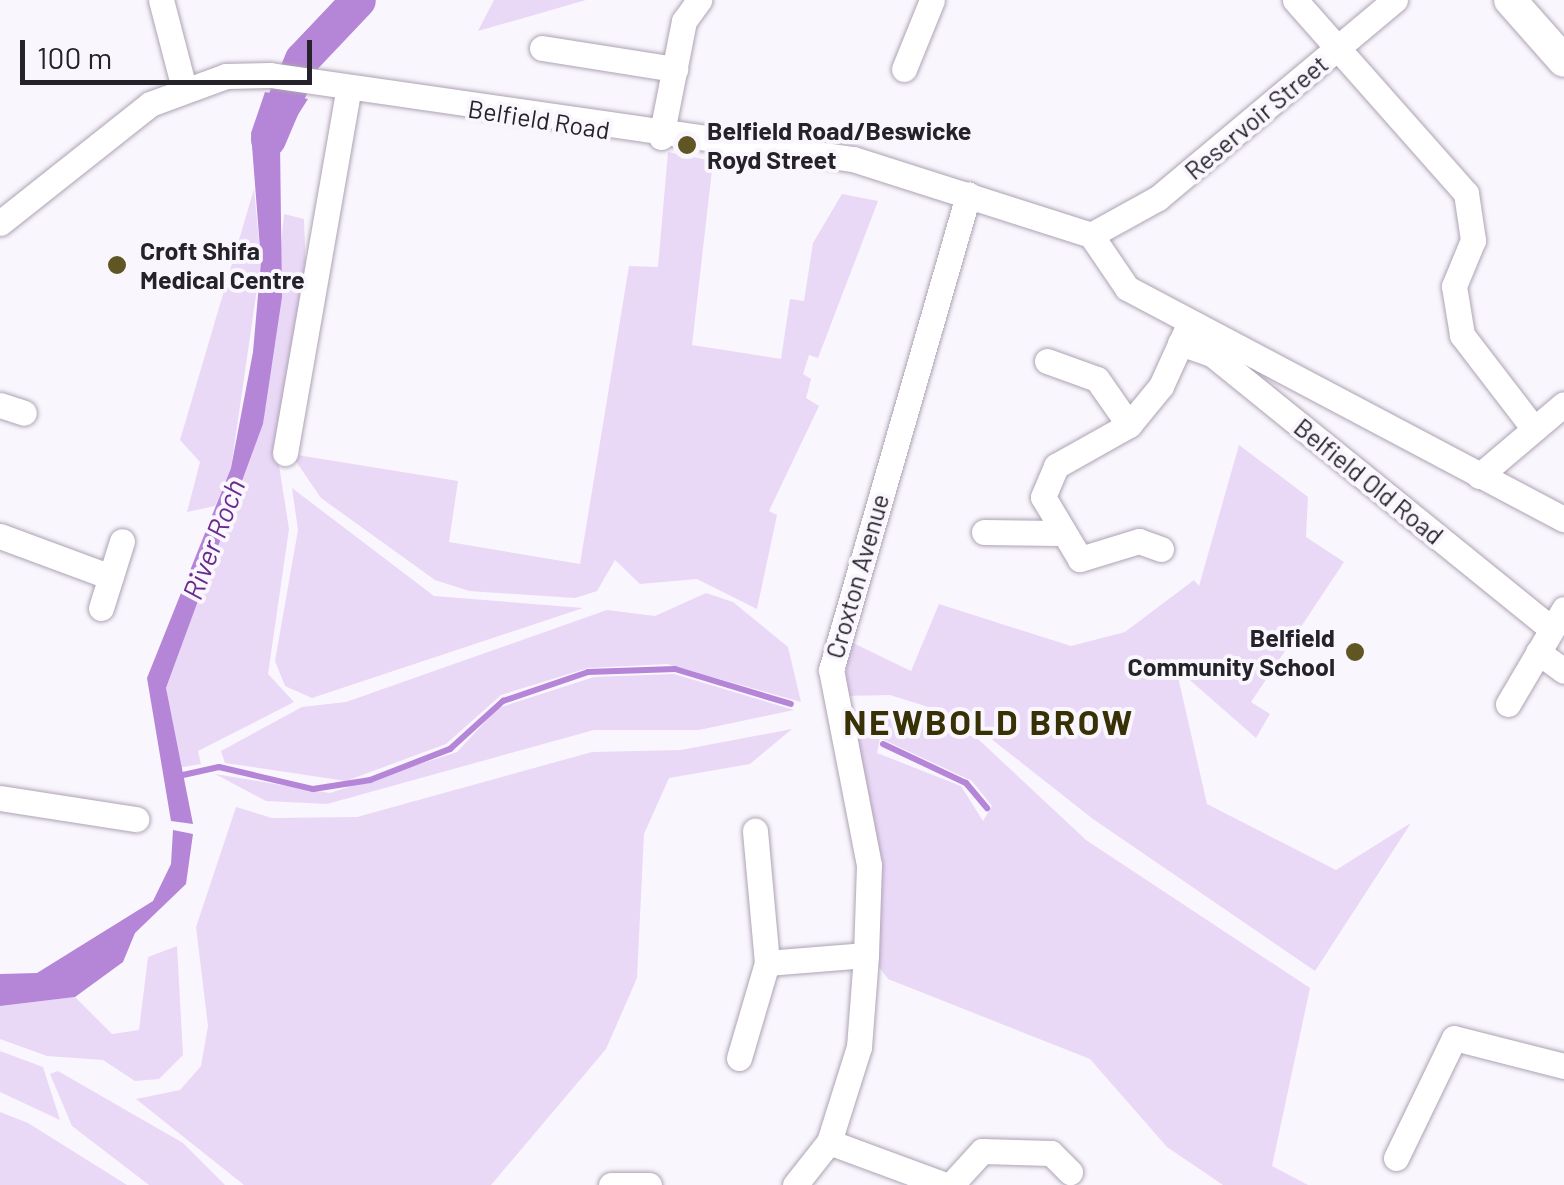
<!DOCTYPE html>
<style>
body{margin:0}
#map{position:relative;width:1564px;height:1185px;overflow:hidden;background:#faf6fd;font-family:Barlow,sans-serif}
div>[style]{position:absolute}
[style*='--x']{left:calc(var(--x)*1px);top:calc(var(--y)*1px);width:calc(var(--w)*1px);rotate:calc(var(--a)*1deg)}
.green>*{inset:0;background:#ead8f7}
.water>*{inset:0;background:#b585d8}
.stream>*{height:6px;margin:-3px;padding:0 3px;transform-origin:3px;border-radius:3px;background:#b585d8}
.river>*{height:35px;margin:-17.5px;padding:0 17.5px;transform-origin:17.5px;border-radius:17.5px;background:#b585d8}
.roads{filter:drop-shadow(0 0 2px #ada3b4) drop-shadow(0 0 2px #ada3b4)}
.minor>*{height:25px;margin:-12.5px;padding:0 12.5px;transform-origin:12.5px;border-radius:12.5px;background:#fff}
.major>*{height:32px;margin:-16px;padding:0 16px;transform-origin:16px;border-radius:16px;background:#fff}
.dots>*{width:28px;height:28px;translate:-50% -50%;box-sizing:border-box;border:5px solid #faf6fd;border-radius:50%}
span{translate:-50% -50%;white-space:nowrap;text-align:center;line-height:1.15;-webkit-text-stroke:8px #faf6fd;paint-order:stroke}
.street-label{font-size:25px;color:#262229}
.poi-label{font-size:25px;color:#262229;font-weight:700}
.left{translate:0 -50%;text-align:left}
.right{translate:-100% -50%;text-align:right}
.water-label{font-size:28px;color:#682b8c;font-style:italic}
.district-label{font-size:35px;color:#373105;font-weight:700;letter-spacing:2.5px}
.scale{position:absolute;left:20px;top:40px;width:292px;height:45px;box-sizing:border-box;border:5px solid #262229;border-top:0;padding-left:12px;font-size:30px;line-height:35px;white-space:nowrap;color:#262229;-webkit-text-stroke:8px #faf6fd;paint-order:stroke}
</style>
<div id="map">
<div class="green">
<div style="clip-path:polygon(494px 0,586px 0,478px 31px)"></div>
<div style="clip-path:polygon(668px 152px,713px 161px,692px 345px,781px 359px,790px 299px,804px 301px,813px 243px,842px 194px,878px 201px,818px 358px,809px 355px,803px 374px,811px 379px,806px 398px,819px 406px,769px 511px,777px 515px,757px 609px,697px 579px,640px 584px,615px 560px,597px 591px,575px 598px,469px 591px,435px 580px,321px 498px,291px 454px,458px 481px,449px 542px,580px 564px,629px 266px,658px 267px)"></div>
<div style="clip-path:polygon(254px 189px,261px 261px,231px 468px,215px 506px,187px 512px,200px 462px,180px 440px)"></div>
<div style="clip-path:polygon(284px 214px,304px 219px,306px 275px,277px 452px,289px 529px,268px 674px,294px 702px,198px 751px,201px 764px,177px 768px,166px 688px,263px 424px)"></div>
<div style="clip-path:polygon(1239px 445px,1308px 497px,1306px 537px,1344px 562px,1251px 702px,1270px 714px,1256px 738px,1176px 668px,1207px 804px,1336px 870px,1411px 823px,1315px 971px,1093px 819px,966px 719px,890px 695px,844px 696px,849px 641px,911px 671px,939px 604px,1071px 646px,1125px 632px,1194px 580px,1199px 586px)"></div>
<div style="clip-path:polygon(292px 488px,434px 596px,583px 608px,312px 698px,285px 686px,275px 661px,298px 530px)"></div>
<div style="clip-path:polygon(706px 593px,733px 602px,788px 647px,801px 702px,667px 664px,588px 668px,501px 695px,446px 744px,346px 781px,225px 763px,221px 751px,302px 707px,346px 702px,607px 610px,655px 616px)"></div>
<div style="clip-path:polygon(674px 674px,794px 710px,699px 730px,594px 730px,327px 804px,266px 801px,215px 774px,330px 793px,457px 752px,498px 708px,594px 677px)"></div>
<div style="clip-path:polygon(evenodd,888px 708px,977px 738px,1086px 840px,1310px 988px,1272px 1166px,1308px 1185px,1223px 1185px,1167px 1147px,1090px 1059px,888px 979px,873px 959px,881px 881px,848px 710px,888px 708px,880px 738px,972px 781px,992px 806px,983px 821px,961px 786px,877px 753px,880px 738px)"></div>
<div style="clip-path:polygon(792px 729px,750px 764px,669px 778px,644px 834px,637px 978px,606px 1049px,491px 1185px,244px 1185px,136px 1099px,180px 1090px,201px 1066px,208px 1026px,196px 927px,236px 807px,272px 818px,357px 817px,592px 752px,681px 750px)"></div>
<div style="clip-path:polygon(177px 946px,183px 1055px,159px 1079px,135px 1081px,103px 1060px,47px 1056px,0 1039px,0 1006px,75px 997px,112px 1034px,139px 1030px,148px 957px)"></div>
<div style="clip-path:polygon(0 1051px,43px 1067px,60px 1120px,0 1092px)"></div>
<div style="clip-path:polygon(58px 1071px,183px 1143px,225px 1185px,149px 1185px,72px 1126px,50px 1074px)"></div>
<div style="clip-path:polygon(0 1112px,28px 1123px,127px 1185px,0 1185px)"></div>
</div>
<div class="water">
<div style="clip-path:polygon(265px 92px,308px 99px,280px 143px,282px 297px,263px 424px,166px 688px,193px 824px,171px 821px,147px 678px,231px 468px,253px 352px,261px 261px,251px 133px)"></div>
<div style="clip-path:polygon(173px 830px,193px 834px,186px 884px,135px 933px,123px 962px,75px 997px,0 1006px,0 974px,37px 973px,153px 901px,171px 864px)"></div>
</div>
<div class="stream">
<div style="--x:883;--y:744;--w:92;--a:25.2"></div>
<div style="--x:966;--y:783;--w:33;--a:50"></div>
<div style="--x:174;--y:777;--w:46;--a:-12.5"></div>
<div style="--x:219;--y:767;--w:97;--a:13.2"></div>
<div style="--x:313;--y:789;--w:58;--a:-9"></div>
<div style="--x:370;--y:780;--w:86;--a:-21.2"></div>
<div style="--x:450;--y:749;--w:72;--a:-42.2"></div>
<div style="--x:503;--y:701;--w:90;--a:-18.8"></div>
<div style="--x:588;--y:672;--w:87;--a:-2"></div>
<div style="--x:675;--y:669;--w:121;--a:16.8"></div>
</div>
<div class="river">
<div style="--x:268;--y:139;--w:87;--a:-67"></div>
<div style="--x:302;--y:59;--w:81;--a:-46.5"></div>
</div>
<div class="roads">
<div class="minor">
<div style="--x:161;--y:0;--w:91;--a:75.4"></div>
<div style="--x:1295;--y:0;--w:258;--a:48.5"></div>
<div style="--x:1466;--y:193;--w:48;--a:81.5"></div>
<div style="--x:1473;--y:240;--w:50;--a:112.4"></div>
<div style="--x:1454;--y:286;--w:50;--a:80.7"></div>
<div style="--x:1462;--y:335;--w:118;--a:52.5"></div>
<div style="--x:542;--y:48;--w:135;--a:9"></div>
<div style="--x:904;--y:69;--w:74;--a:-67.9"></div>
<div style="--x:661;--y:137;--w:118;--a:-78.8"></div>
<div style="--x:684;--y:21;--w:26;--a:-54"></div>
<div style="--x:0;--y:223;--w:191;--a:-38.4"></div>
<div style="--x:150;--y:104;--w:81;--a:-20.2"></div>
<div style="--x:226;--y:76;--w:44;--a:-1.3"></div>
<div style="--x:270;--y:75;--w:589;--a:8.2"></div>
<div style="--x:853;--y:159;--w:250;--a:17.7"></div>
<div style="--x:1091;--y:235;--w:77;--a:-28.9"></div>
<div style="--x:1158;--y:198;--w:309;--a:-39.9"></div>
<div style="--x:1091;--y:235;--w:64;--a:55.8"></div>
<div style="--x:1127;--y:288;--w:494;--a:27.9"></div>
<div style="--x:1180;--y:343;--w:34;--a:19"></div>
<div style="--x:1212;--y:354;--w:437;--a:39"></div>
<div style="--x:1047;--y:361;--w:53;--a:19.8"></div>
<div style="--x:1097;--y:379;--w:56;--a:55.2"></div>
<div style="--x:0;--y:405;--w:25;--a:18"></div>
<div style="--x:285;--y:453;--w:371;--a:-80.1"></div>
<div style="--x:1479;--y:476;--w:111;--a:-40.3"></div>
<div style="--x:984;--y:532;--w:73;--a:0.8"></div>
<div style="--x:0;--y:536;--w:118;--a:20.3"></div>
<div style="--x:1161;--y:549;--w:23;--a:-160"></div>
<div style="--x:1139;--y:541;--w:62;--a:163"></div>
<div style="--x:1080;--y:559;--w:72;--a:-120.8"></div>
<div style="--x:1043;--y:497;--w:34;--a:-67"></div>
<div style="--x:1056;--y:466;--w:84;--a:-29.3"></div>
<div style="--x:1129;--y:425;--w:50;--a:-50.6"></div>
<div style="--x:1161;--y:386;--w:63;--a:-65.5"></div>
<div style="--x:101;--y:608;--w:70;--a:-72.6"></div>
<div style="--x:1538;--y:652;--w:32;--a:36"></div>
<div style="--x:1508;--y:704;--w:110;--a:-59.5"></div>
<div style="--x:0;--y:798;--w:138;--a:8.8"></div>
<div style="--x:767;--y:963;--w:99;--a:-4.6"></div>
<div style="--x:739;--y:1058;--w:99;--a:-73.6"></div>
<div style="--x:767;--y:963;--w:133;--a:-95.2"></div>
<div style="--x:829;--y:1142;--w:124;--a:20.3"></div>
<div style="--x:1396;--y:1158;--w:133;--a:-64.2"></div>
<div style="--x:1454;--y:1038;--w:114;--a:14.3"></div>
<div style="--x:611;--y:1185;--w:38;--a:0"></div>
<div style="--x:795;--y:1185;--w:55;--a:-51.7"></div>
<div style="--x:829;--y:1142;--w:100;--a:-72.5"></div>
<div style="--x:859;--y:1047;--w:92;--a:-85.6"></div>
<div style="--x:866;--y:955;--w:90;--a:-88.1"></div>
<div style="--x:869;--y:865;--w:199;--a:-101"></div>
<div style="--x:831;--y:670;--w:495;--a:-73.9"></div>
<div style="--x:951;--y:1185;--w:46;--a:-47.6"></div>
<div style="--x:982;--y:1151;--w:69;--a:1.7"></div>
<div style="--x:1051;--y:1153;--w:27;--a:45"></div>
</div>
<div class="major">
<div style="--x:1510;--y:0;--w:81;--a:48.5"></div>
</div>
</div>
<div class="dots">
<div style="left:687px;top:145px;background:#5f5623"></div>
<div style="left:117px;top:265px;background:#5f5623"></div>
<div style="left:1355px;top:652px;background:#5f5623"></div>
</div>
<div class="street-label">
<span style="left:1256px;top:117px;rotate:-40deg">Reservoir Street</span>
<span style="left:539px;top:119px;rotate:9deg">Belfield Road</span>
<span style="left:1369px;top:481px;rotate:39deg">Belfield Old Road</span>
<span style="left:857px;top:576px;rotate:-74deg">Croxton Avenue</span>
</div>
<div class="poi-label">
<span class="left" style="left:707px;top:145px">Belfield Road/Beswicke<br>Royd Street</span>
<span class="left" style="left:140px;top:265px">Croft Shifa<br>Medical Centre</span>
<span class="right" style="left:1335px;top:652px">Belfield<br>Community School</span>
</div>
<div class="water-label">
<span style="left:213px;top:539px;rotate:-69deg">River Roch</span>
</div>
<div class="district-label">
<span style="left:989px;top:721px">NEWBOLD BROW</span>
</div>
<div class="scale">100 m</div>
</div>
